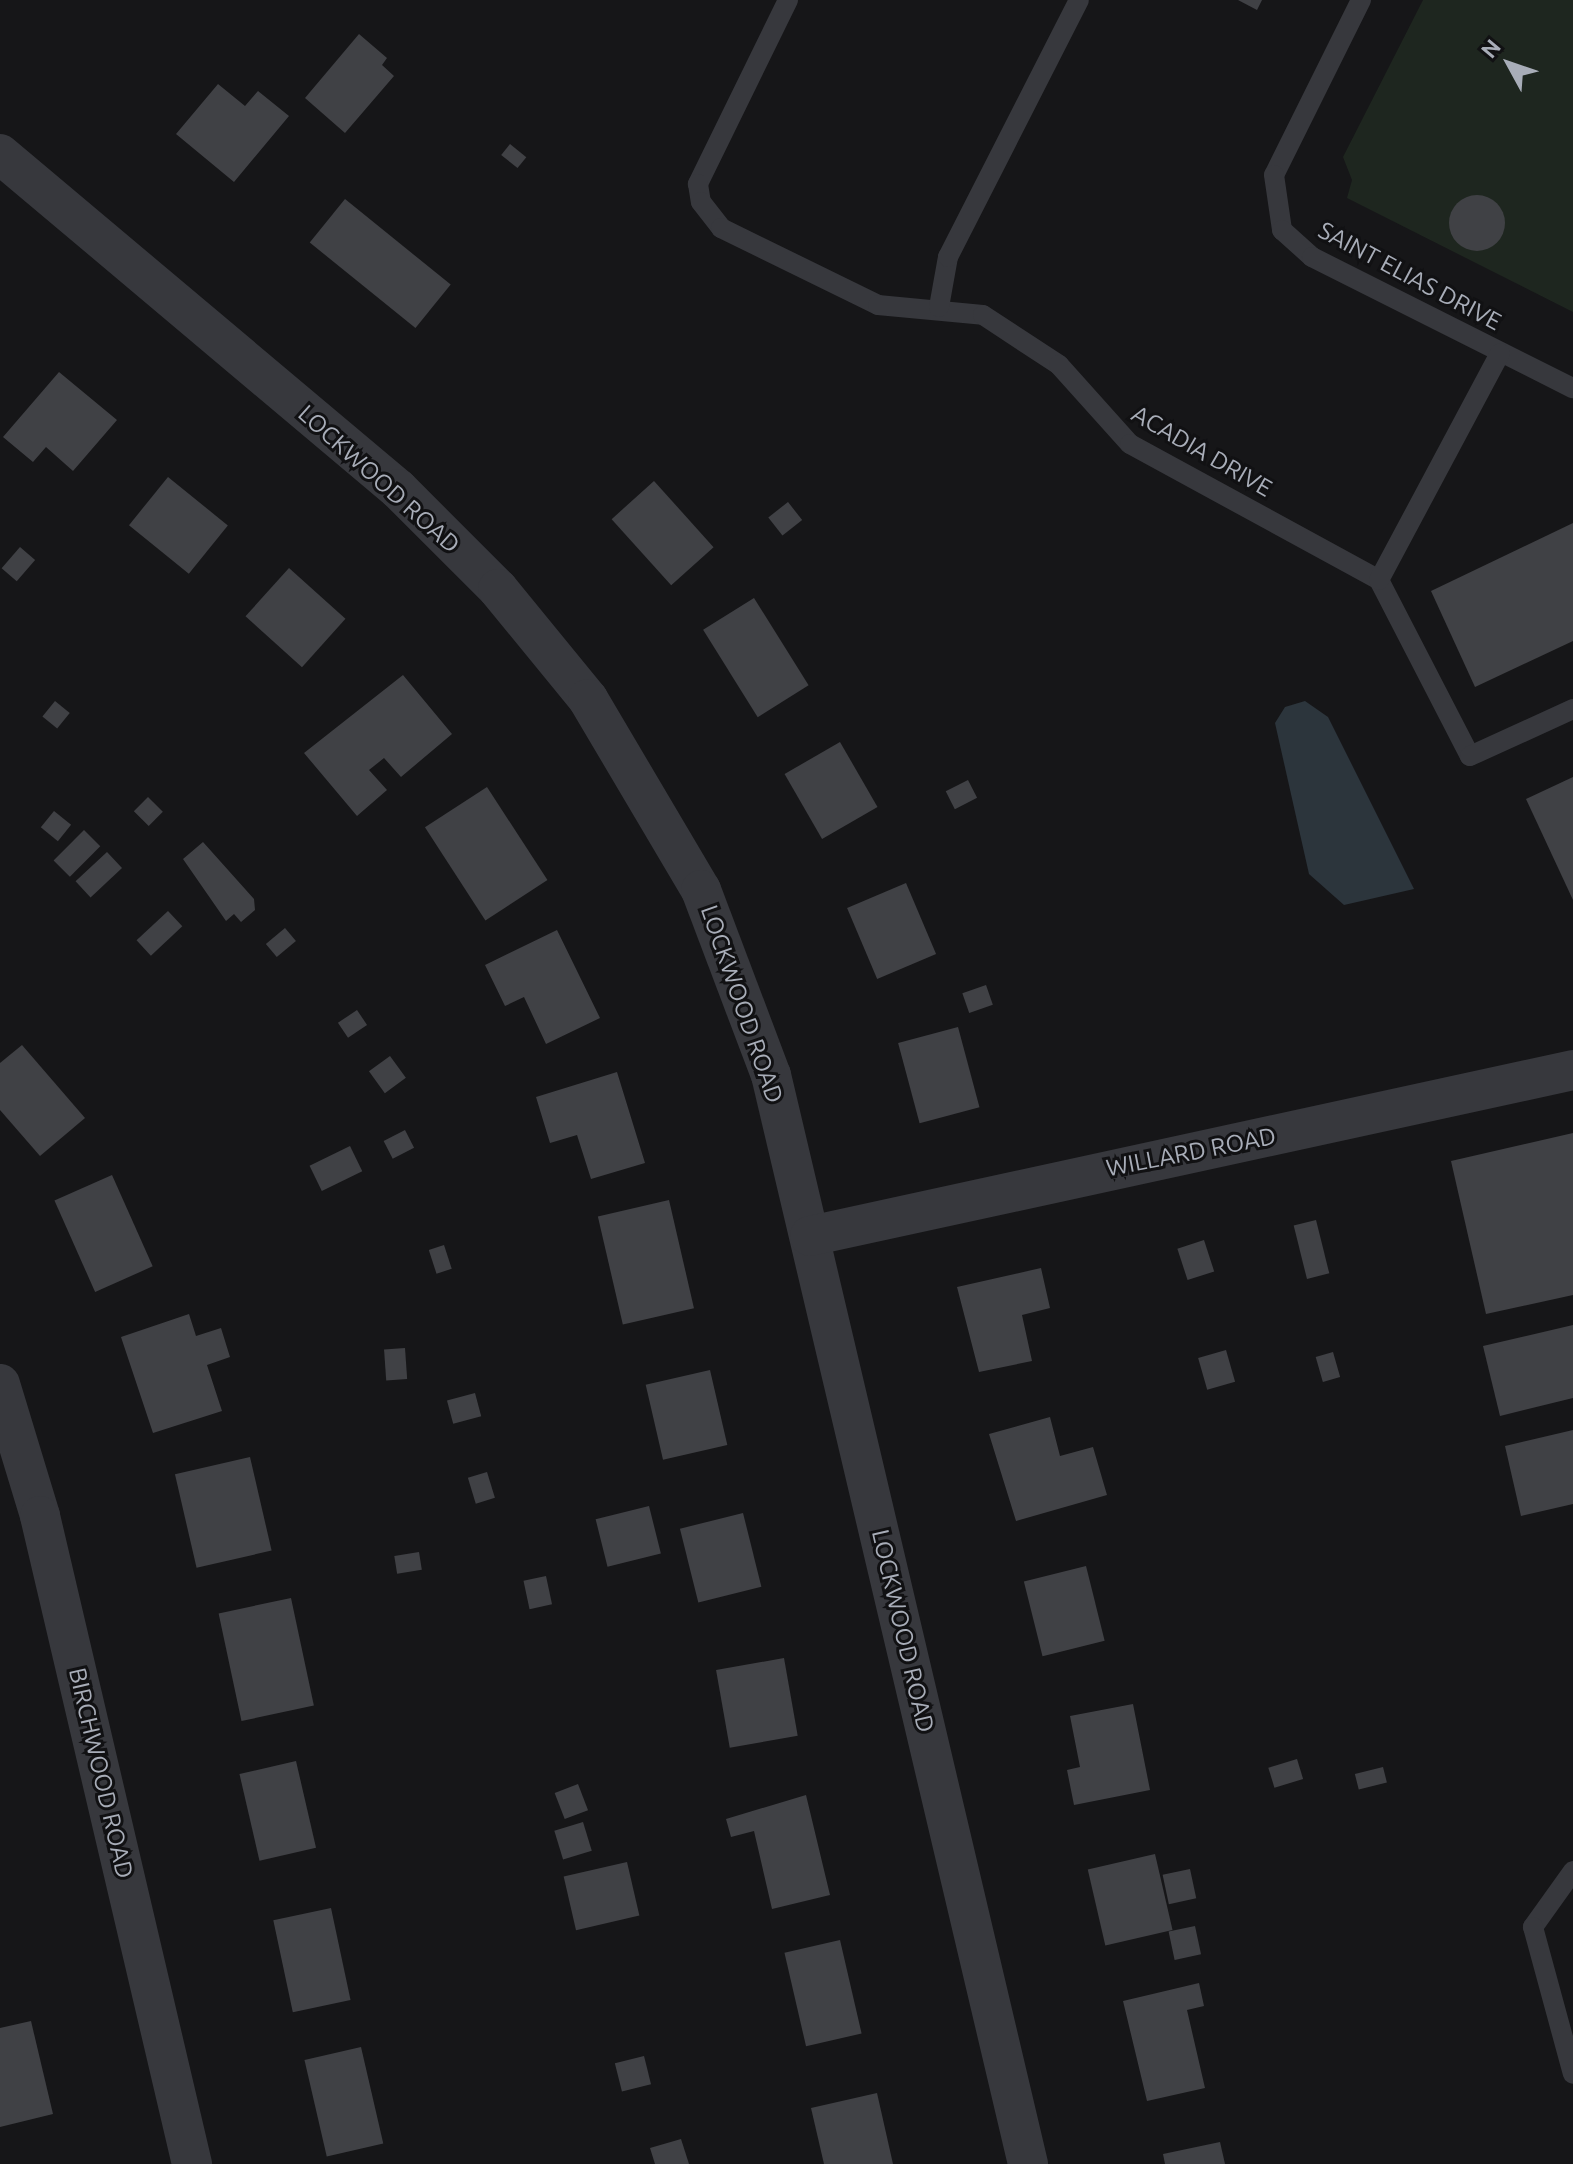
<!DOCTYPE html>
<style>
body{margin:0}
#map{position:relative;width:1573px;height:2164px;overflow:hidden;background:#161618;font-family:Ubuntu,sans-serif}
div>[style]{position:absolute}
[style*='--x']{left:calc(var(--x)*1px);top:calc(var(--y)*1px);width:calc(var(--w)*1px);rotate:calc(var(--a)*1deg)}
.green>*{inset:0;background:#1e261f}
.water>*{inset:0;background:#2c353c}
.building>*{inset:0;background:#404145;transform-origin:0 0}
.round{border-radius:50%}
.service>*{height:20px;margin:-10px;padding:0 10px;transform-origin:10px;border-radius:10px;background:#37383d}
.minor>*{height:40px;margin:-20px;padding:0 20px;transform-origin:20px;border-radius:20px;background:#37383d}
span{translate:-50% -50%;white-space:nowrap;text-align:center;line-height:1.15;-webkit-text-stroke:6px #111113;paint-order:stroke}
.street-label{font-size:24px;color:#a8adb8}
.north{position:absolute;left:1469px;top:24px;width:80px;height:80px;-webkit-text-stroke:6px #111113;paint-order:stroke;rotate:310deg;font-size:22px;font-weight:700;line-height:32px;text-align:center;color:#a8adb8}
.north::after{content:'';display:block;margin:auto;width:28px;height:36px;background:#a8adb8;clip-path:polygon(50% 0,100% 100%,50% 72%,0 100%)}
</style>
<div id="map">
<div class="green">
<div style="clip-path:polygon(1423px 0,1573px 0,1573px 312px,1347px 198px,1352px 180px,1343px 157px)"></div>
</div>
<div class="water">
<div style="clip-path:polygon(1305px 701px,1328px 717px,1414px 889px,1344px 905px,1309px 874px,1275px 723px,1285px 707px)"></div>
</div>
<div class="building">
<div style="clip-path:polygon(1238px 0,1262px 0,1257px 10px)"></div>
<div style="clip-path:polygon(359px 34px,387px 58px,382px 65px,394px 76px,345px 133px,305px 98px)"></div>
<div style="clip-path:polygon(218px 84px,245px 106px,258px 91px,289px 116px,234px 182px,176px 134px)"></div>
<div style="left:510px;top:144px;width:21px;height:14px;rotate:39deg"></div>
<div class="round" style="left:1449px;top:195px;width:56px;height:56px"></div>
<div style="left:345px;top:199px;width:136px;height:56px;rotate:39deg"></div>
<div style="clip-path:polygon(59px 372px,117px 420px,73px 471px,46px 447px,33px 462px,3px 437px)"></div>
<div style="left:168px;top:477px;width:77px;height:62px;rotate:39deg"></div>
<div style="left:654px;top:481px;width:89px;height:57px;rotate:48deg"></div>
<div style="left:788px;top:502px;width:23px;height:25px;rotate:52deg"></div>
<div style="clip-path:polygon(1573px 523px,1573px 641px,1475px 687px,1431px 591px)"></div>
<div style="left:20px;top:547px;width:20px;height:28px;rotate:41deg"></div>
<div style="left:289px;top:568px;width:76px;height:65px;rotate:42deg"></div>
<div style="left:754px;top:598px;width:103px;height:60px;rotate:58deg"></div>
<div style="clip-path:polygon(403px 675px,452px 734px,401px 777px,384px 758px,369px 770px,387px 790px,357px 816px,304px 753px)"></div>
<div style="left:55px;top:701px;width:19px;height:20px;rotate:39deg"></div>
<div style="left:840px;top:742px;width:75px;height:64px;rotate:60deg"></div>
<div style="clip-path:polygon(1573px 777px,1573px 900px,1526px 799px)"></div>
<div style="left:968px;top:780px;width:20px;height:25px;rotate:63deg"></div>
<div style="left:487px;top:787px;width:111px;height:74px;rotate:57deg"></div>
<div style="left:148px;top:797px;width:21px;height:20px;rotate:45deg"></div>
<div style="left:54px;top:811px;width:22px;height:21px;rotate:39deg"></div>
<div style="left:84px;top:830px;width:23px;height:43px;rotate:45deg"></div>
<div style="clip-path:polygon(203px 842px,254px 899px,255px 910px,241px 922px,234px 914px,226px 921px,183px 859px)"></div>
<div style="left:107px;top:852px;width:22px;height:43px;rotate:47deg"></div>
<div style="left:906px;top:883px;width:77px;height:64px;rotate:67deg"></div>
<div style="left:168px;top:911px;width:21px;height:43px;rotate:47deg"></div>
<div style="left:285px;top:928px;width:17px;height:25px;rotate:50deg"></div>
<div style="clip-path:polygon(557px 930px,600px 1018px,546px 1044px,524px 997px,505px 1006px,485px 965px)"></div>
<div style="left:986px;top:985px;width:21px;height:25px;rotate:71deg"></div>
<div style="left:357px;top:1010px;width:18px;height:23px;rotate:56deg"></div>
<div style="left:958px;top:1027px;width:83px;height:62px;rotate:75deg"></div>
<div style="clip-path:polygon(22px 1045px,85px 1118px,40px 1156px,0 1110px,0 1063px)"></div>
<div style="left:390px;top:1056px;width:27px;height:26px;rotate:54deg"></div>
<div style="clip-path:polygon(617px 1072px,645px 1163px,591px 1179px,577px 1135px,550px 1143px,536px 1097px)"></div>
<div style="left:405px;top:1130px;width:20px;height:24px;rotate:63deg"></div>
<div style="clip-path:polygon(1573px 1133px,1573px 1295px,1486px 1314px,1451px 1161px)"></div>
<div style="left:350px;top:1146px;width:28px;height:45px;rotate:64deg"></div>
<div style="left:112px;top:1175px;width:100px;height:63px;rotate:66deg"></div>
<div style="left:669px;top:1200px;width:111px;height:73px;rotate:77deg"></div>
<div style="left:1316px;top:1220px;width:55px;height:23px;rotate:76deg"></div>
<div style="left:1204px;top:1240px;width:33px;height:28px;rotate:72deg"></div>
<div style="left:444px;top:1245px;width:25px;height:16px;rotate:72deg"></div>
<div style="clip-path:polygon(1041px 1268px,1050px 1308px,1022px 1315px,1032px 1361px,979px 1372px,957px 1287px)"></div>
<div style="clip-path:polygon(189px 1314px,196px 1336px,221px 1328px,230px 1357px,207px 1365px,222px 1411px,153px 1433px,121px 1337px)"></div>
<div style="clip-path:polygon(1573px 1325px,1573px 1398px,1500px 1416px,1483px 1346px)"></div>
<div style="left:405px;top:1348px;width:31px;height:21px;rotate:86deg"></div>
<div style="left:1226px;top:1350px;width:33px;height:29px;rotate:74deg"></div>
<div style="left:1333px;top:1352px;width:26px;height:18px;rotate:74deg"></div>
<div style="left:710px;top:1370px;width:77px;height:66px;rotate:77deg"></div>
<div style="left:475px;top:1393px;width:24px;height:29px;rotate:75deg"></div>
<div style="clip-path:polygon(1050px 1417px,1060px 1456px,1093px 1447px,1107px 1495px,1016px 1521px,989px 1434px)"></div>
<div style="clip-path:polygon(1573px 1430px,1573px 1504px,1521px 1516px,1505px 1446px)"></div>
<div style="left:250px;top:1457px;width:96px;height:77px;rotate:77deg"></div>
<div style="left:487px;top:1472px;width:27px;height:20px;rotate:73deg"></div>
<div style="left:649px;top:1506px;width:49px;height:55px;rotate:76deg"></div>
<div style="left:743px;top:1513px;width:76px;height:65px;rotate:76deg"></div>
<div style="left:419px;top:1552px;width:18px;height:25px;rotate:81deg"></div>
<div style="left:1086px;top:1566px;width:77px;height:64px;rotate:76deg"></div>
<div style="left:546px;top:1576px;width:29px;height:23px;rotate:78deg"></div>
<div style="left:291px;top:1598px;width:110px;height:74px;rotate:78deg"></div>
<div style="left:784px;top:1658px;width:79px;height:69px;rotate:80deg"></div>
<div style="clip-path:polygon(1133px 1704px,1150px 1790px,1074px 1805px,1067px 1770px,1080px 1767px,1070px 1716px)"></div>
<div style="left:1297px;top:1759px;width:21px;height:30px;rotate:73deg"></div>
<div style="left:296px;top:1761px;width:89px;height:58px;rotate:77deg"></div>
<div style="left:1383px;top:1767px;width:16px;height:29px;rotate:76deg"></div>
<div style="left:578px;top:1784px;width:28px;height:25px;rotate:69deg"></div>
<div style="clip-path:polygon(806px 1795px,830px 1895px,772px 1909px,754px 1831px,731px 1837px,726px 1819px)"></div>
<div style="left:583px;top:1822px;width:30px;height:30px;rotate:73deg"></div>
<div style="left:1155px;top:1854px;width:78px;height:69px;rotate:77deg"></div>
<div style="left:627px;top:1862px;width:55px;height:65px;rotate:77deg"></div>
<div style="left:1190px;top:1869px;width:30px;height:28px;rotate:78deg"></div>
<div style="left:331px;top:1908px;width:94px;height:59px;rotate:78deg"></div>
<div style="left:1195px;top:1926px;width:29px;height:27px;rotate:78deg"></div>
<div style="left:840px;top:1940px;width:96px;height:57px;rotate:77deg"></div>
<div style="clip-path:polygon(1199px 1983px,1204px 2006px,1187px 2010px,1205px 2088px,1147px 2101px,1123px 2001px)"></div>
<div style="clip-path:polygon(31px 2021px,53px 2114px,0 2127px,0 2028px)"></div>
<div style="left:361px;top:2047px;width:99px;height:58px;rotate:77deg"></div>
<div style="left:644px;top:2056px;width:29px;height:30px;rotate:76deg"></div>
<div style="clip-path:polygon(877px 2093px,893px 2164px,824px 2164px,811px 2108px)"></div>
<div style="clip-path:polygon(681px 2139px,689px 2164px,655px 2164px,650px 2148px)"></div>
<div style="clip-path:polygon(1220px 2142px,1225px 2164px,1165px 2164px,1163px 2154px)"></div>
</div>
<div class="service">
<div style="--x:788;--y:0;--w:205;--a:116.1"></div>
<div style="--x:698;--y:184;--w:18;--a:81"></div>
<div style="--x:701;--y:202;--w:33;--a:52"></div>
<div style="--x:721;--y:228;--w:175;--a:26.1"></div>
<div style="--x:878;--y:305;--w:105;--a:5.4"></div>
<div style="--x:983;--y:315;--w:91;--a:33.3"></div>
<div style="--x:1059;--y:365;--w:106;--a:48.1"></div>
<div style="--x:1130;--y:444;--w:284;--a:28.6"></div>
<div style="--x:1379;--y:580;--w:198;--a:62.7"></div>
<div style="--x:1470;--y:756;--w:113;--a:-24.5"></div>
<div style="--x:1361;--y:0;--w:195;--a:116.4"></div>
<div style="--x:1274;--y:175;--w:56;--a:81.7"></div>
<div style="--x:1282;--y:230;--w:40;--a:42"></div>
<div style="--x:1312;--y:257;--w:292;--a:26.7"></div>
<div style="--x:939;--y:307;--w:51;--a:-79.8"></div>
<div style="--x:948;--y:257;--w:288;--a:-63"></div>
<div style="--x:1379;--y:580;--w:257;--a:-61.9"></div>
<div style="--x:1573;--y:1871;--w:69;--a:125.5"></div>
<div style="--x:1533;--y:1927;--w:152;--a:74.8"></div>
</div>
<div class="minor">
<div style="--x:0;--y:154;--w:520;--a:40.09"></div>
<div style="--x:398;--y:489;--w:141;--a:45"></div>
<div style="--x:498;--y:589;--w:142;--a:50.7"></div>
<div style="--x:588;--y:699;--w:222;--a:59.4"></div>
<div style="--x:701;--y:890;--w:198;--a:69.3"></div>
<div style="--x:771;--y:1075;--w:1119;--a:76.72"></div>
<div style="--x:810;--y:1236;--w:781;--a:-12.27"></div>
<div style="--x:0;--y:1384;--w:138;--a:73.1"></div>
<div style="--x:40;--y:1516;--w:666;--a:76.8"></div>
</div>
<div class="street-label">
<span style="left:1410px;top:276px;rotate:28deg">SAINT ELIAS DRIVE</span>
<span style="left:1202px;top:451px;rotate:30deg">ACADIA DRIVE</span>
<span style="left:379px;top:479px;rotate:42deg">LOCKWOOD ROAD</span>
<span style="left:742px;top:1004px;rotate:71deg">LOCKWOOD ROAD</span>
<span style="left:1191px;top:1152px;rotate:-11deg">WILLARD ROAD</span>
<span style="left:903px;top:1631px;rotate:77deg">LOCKWOOD ROAD</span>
<span style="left:101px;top:1773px;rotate:77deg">BIRCHWOOD ROAD</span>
</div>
<div class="north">N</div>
</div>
